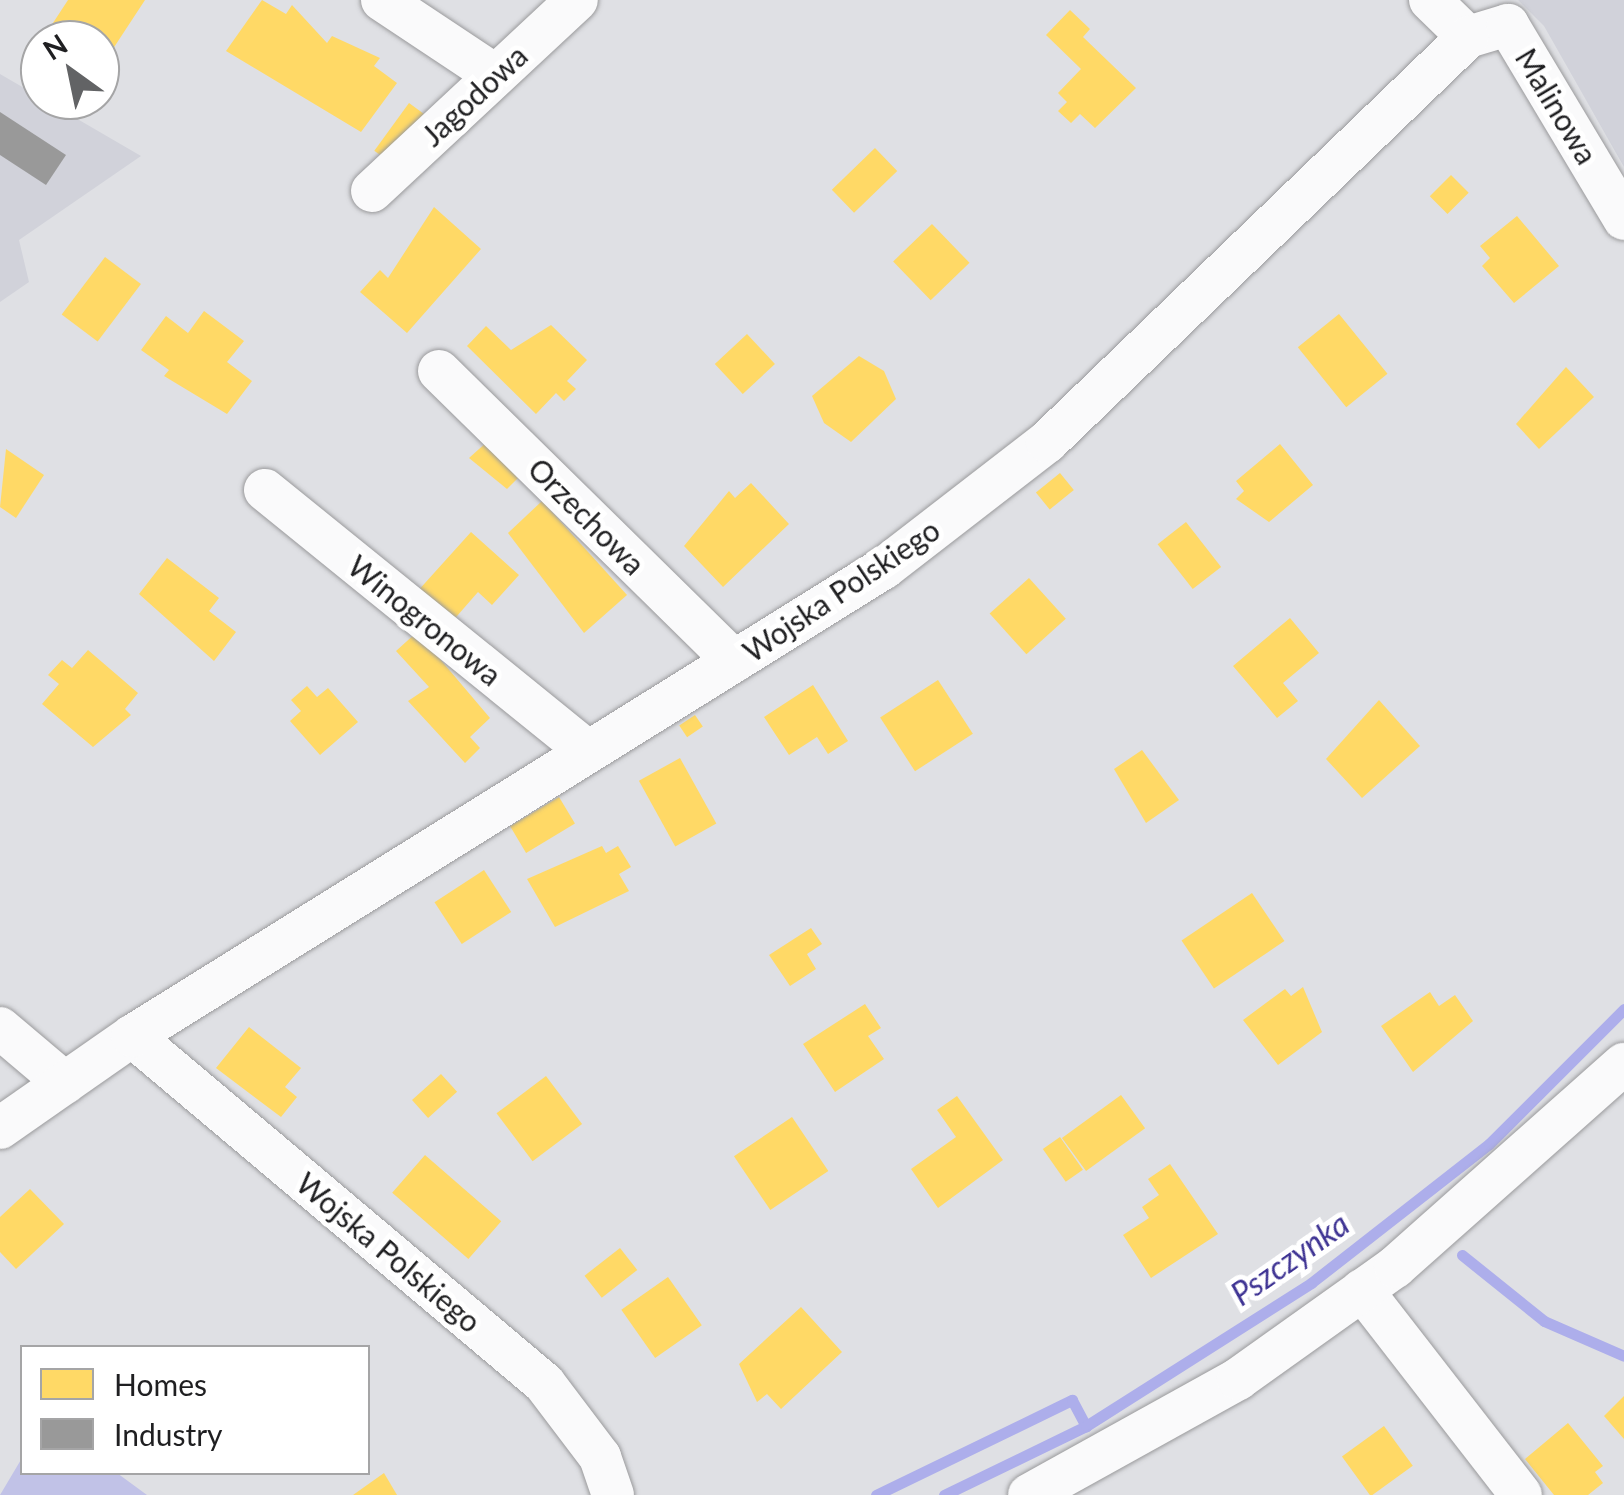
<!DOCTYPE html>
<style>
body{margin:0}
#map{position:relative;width:1624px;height:1495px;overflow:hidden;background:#dfe0e4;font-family:Lato,sans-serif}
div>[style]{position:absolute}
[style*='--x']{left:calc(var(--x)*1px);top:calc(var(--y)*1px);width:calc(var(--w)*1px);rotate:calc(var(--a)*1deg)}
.built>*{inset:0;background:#d1d2da}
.green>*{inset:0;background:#c1c2e7}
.homes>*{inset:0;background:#ffd966;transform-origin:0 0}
.industry>*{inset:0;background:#999}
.stream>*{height:11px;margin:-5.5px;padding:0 5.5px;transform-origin:5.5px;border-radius:5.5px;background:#adaeeb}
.roads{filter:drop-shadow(0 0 2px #9a9a9c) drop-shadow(0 0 2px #9a9a9c)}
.minor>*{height:42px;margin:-21px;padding:0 21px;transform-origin:21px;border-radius:21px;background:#fafafb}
span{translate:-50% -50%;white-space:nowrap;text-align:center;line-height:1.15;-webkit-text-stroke:10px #fff;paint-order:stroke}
.street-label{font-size:30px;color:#1f1f21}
.water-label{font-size:32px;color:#3e3393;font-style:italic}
.legend{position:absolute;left:20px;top:1345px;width:350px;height:130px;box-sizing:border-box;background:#fff;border:2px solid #a5a5a6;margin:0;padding:12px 18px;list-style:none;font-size:30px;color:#1f1f21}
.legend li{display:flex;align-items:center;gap:20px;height:50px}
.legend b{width:50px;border:2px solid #a5a5a6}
.north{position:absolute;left:20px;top:20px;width:100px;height:100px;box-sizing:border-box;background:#fff;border:2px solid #a5a5a6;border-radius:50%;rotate:327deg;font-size:28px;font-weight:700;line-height:40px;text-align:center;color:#1f1f21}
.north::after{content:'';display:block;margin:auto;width:35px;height:45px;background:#626365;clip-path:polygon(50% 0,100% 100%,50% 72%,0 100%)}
</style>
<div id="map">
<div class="built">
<div style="clip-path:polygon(1518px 0,1624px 0,1624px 167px,1544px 26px)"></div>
<div style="clip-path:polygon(0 74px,141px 156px,19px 240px,29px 282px,0 302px)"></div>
</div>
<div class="green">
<div style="clip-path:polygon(22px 1458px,22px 1472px,117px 1473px,147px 1495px,0 1495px)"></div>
</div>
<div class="homes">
<div style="clip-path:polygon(68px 0,145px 0,105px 61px,100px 40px,72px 40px,51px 26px)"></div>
<div style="clip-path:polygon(262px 0,286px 14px,292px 5px,327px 43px,332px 36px,380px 58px,374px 66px,397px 83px,361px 132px,226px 51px)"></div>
<div style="clip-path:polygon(1070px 10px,1090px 29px,1083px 37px,1136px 88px,1095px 128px,1080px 114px,1071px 123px,1058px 111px,1067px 102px,1058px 93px,1081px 69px,1046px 35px)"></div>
<div style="left:409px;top:103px;width:19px;height:59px;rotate:36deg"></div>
<div style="left:875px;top:148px;width:32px;height:60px;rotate:46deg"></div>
<div style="left:1451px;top:175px;width:25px;height:30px;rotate:45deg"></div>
<div style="clip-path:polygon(434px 207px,481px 249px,407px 333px,360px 292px,380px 270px,388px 278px)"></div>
<div style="clip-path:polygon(1517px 216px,1559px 266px,1514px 303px,1482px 266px,1490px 258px,1480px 246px)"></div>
<div style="left:932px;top:224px;width:54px;height:54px;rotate:46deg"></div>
<div style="left:105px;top:257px;width:45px;height:72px;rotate:37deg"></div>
<div style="clip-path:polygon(204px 311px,244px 341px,227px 362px,252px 381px,227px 414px,164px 376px,169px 370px,141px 350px,166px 316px,188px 333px)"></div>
<div style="left:1339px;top:314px;width:77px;height:53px;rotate:51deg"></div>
<div style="clip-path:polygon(551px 325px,587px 360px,567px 381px,576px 389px,564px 401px,556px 393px,536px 414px,467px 346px,486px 326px,511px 350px)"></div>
<div style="left:747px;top:334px;width:41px;height:44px;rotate:47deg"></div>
<div style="clip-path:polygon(859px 356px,884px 371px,896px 399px,851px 442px,824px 423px,812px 396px)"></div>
<div style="clip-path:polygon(1566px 367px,1594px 397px,1539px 449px,1516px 424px)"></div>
<div style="clip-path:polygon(488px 441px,520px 476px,507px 489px,469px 458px)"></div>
<div style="clip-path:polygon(1280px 444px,1313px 485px,1269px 522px,1236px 499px,1244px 491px,1236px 481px)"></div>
<div style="clip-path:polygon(6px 449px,44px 475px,16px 518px,0 507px)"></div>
<div style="left:1060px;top:473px;width:22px;height:31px;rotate:51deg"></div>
<div style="clip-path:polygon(751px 483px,789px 524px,723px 587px,684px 546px,729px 491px,735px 498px)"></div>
<div style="clip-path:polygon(542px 501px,627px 595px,584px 633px,508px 533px)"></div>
<div style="left:1186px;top:522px;width:57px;height:36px;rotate:52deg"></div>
<div style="clip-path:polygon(471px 532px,519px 575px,492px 605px,478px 592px,450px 624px,416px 593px)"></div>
<div style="clip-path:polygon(167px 558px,219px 598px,209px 611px,236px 632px,214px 661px,139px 594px)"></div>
<div style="left:1029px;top:578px;width:55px;height:53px;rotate:48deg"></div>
<div style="clip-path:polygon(1290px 618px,1319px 653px,1283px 683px,1298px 701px,1277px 718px,1233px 666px)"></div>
<div style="clip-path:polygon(417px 632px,490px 718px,470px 737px,480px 748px,465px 763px,408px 701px,429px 687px,396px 651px)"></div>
<div style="clip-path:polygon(88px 650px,138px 693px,125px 709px,131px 715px,93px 747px,42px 704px,59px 684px,48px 675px,62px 660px,72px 668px)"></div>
<div style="left:938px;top:680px;width:64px;height:69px;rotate:57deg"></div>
<div style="clip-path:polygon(813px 685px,848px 741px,828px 754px,817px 737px,789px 755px,764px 717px)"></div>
<div style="clip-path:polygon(307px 686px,317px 697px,328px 688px,358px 722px,320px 755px,290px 721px,301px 711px,291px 700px)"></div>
<div style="clip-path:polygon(1379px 700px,1420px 746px,1362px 798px,1326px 759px)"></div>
<div style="left:695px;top:715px;width:14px;height:19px;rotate:56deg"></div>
<div style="clip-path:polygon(1142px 750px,1179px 800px,1146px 823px,1114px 769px)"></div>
<div style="left:680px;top:758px;width:75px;height:47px;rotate:61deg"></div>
<div style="left:559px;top:797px;width:31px;height:57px;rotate:59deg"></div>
<div style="clip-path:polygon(602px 846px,606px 853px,618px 846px,631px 867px,619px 874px,629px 891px,555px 927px,527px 879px)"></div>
<div style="left:484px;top:870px;width:50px;height:59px;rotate:57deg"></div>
<div style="left:1252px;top:893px;width:58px;height:85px;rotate:56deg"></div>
<div style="clip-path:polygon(811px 928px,822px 944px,807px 954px,816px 969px,790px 986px,769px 955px)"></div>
<div style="clip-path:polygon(1303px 987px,1322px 1032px,1278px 1065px,1243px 1020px,1285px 989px,1291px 996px)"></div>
<div style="clip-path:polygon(1430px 992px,1439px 1006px,1455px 995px,1473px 1021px,1413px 1072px,1381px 1026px)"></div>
<div style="clip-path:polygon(865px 1004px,881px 1028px,868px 1036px,884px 1059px,835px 1092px,803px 1044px)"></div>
<div style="clip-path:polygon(249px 1027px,301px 1068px,285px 1087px,297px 1097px,281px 1117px,216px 1068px)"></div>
<div style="left:441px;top:1074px;width:24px;height:39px;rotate:48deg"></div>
<div style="left:546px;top:1076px;width:60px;height:62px;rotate:53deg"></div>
<div style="left:1121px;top:1095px;width:41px;height:73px;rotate:54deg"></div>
<div style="clip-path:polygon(957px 1096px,1003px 1160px,938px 1208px,911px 1169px,956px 1137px,937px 1110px)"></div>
<div style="left:792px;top:1117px;width:65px;height:70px;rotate:56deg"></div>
<div style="left:1060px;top:1137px;width:40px;height:21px;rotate:55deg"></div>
<div style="left:425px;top:1155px;width:101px;height:50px;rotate:41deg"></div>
<div style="clip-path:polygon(1170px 1164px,1218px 1234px,1151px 1278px,1123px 1235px,1149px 1218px,1142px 1207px,1159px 1195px,1148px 1179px)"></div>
<div style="clip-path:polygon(30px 1189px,64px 1224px,16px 1269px,0 1252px,0 1217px)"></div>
<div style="left:620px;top:1248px;width:28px;height:45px;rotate:52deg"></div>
<div style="left:668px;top:1277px;width:59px;height:57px;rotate:55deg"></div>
<div style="clip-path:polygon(801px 1307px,842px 1352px,781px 1409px,767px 1394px,757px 1402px,739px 1364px)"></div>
<div style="clip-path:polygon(1624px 1396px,1624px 1439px,1604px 1416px)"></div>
<div style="clip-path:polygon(1568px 1423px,1603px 1466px,1595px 1472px,1603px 1483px,1588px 1495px,1554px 1495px,1525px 1459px)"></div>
<div style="left:1384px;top:1426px;width:49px;height:52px;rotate:54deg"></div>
<div style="clip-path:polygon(384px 1473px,397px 1495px,353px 1495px)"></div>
</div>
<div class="industry">
<div style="clip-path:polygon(0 112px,66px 155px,46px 185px,0 155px)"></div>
</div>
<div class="stream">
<div style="--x:1462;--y:1255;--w:105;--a:38.8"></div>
<div style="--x:1544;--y:1321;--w:87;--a:23.6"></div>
<div style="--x:876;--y:1495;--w:218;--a:-25.9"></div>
<div style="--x:1072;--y:1400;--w:30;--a:62"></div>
<div style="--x:944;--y:1495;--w:158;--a:-25.9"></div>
<div style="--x:1086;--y:1426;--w:267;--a:-32.4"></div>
<div style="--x:1311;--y:1283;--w:226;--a:-38"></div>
<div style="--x:1489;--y:1144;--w:191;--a:-45"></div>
</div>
<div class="roads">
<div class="minor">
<div style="--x:382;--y:0;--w:136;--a:33.6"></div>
<div style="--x:1430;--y:0;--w:53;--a:44.2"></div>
<div style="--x:1468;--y:37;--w:42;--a:-16.7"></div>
<div style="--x:1508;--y:25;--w:226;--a:59.1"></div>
<div style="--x:372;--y:191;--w:280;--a:-43"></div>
<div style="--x:439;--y:371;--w:414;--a:44.5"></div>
<div style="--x:265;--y:490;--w:412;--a:39"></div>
<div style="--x:0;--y:1028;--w:85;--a:40.2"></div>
<div style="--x:132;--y:1036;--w:539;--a:40.11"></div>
<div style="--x:544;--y:1383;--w:93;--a:52.9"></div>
<div style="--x:600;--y:1457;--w:40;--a:71.1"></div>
<div style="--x:0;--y:1128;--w:161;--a:-34.9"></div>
<div style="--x:132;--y:1036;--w:886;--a:-31.9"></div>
<div style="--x:884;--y:568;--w:206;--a:-37.7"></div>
<div style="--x:1047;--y:442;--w:584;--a:-43.89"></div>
<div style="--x:1362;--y:1290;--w:259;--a:52.2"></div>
<div style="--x:1029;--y:1495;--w:239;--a:-29"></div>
<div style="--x:1238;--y:1379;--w:193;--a:-35.5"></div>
<div style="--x:1395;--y:1267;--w:306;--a:-41.6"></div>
</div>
</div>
<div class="street-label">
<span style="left:474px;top:95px;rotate:-43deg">Jagodowa</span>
<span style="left:1557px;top:106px;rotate:59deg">Malinowa</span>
<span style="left:587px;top:516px;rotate:45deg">Orzechowa</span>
<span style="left:841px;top:590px;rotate:-34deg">Wojska Polskiego</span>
<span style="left:425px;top:620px;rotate:39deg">Winogronowa</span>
<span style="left:389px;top:1252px;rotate:40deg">Wojska Polskiego</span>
</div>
<div class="water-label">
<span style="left:1290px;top:1259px;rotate:-35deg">Pszczynka</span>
</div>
<ul class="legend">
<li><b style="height:28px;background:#ffd966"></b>Homes</li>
<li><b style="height:28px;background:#999"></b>Industry</li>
</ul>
<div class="north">N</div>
</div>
